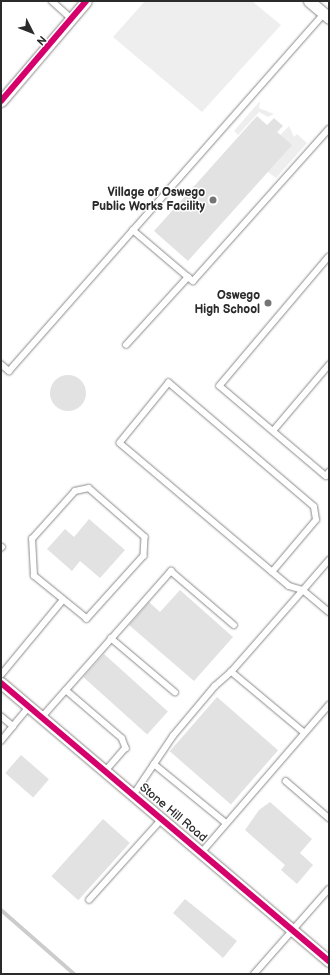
<!DOCTYPE html>
<style>
body{margin:0}
#map{position:relative;width:330px;height:975px;overflow:hidden;background:#fff;font-family:"Balsamiq Sans",sans-serif}
div>[style]{position:absolute}
[style*='--x']{left:calc(var(--x)*1px);top:calc(var(--y)*1px);width:calc(var(--w)*1px);rotate:calc(var(--a)*1deg)}
.green>*{inset:0;background:#eee}
.stream>*{height:4px;margin:-2px;padding:0 2px;transform-origin:2px;border-radius:2px;background:#ccc}
.building>*{inset:0;background:#e2e2e2;transform-origin:0 0}
.round{border-radius:50%}
.roads{filter:drop-shadow(0 0 1px #8a8a8a) drop-shadow(0 0 1px #8a8a8a)}
.lane>*{height:5.5px;margin:-2.75px;padding:0 2.75px;transform-origin:2.75px;border-radius:2.75px;background:#fff}
.street>*{height:11px;margin:-5.5px;padding:0 5.5px;transform-origin:5.5px;border-radius:5.5px;background:#fff}
.cycleway>*{height:6px;margin:-3px;padding:0 3px;transform-origin:3px;border-radius:3px;background:#d6006c}
.dots>*{width:11px;height:11px;translate:-50% -50%;box-sizing:border-box;border:2px solid #fff;border-radius:50%}
span{translate:-50% -50%;white-space:nowrap;text-align:center;line-height:1.15;-webkit-text-stroke:3px #fff;paint-order:stroke}
.poi-label{font-size:12px;color:#2b2b2b;font-weight:700}
.right{translate:-100% -50%;text-align:right}
.street-label{font-size:12px;color:#2b2b2b}
.frame{position:absolute;inset:0;border:2px solid #2b2b2b;pointer-events:none}
.north{position:absolute;left:12px;top:12px;width:40px;height:40px;-webkit-text-stroke:3px #fff;paint-order:stroke;rotate:132deg;font-size:11px;font-weight:700;line-height:16px;text-align:center;color:#2b2b2b}
.north::after{content:'';display:block;margin:auto;width:14px;height:18px;background:#2b2b2b;clip-path:polygon(50% 0,100% 100%,50% 72%,0 100%)}
</style>
<div id="map">
<div class="green">
<div style="clip-path:polygon(145px 1px,252px 1px,281px 25px,202px 112px,113px 37px)"></div>
<div style="clip-path:polygon(260px 101px,259px 108px,274px 114px,268px 117px,259px 112px,238px 135px,234px 131px)"></div>
<div style="clip-path:polygon(289px 126px,294px 137px,297px 134px,307px 143px,276px 178px,268px 172px,280px 135px)"></div>
</div>
<div class="stream">
<div style="--x:1;--y:910;--w:97;--a:41.2"></div>
</div>
<div class="building">
<div style="clip-path:polygon(257px 116px,267px 125px,274px 118px,283px 126px,277px 132px,292px 145px,188px 261px,154px 231px)"></div>
<div class="round" style="left:50px;top:375px;width:36px;height:36px"></div>
<div style="clip-path:polygon(89px 519px,125px 550px,100px 578px,80px 561px,72px 571px,47px 549px,65px 529px,74px 537px)"></div>
<div style="clip-path:polygon(180px 590px,233px 637px,194px 681px,129px 625px,149px 602px,160px 612px)"></div>
<div style="left:104px;top:654px;width:86px;height:31px;rotate:42deg"></div>
<div style="left:217px;top:697px;width:81px;height:72px;rotate:41deg"></div>
<div style="left:21px;top:755px;width:37px;height:24px;rotate:41deg"></div>
<div style="clip-path:polygon(270px 802px,312px 839px,300px 853px,313px 865px,297px 884px,281px 870px,285px 865px,245px 830px,259px 810px)"></div>
<div style="left:103px;top:819px;width:36px;height:77px;rotate:42deg"></div>
<div style="clip-path:polygon(185px 899px,237px 941px,223px 958px,173px 913px)"></div>
</div>
<div class="roads">
<div class="lane">
<div style="--x:52;--y:1;--w:25;--a:42"></div>
<div style="--x:133;--y:230;--w:79;--a:40.4"></div>
<div style="--x:193;--y:281;--w:204;--a:-48.2"></div>
<div style="--x:329;--y:257;--w:169;--a:130.2"></div>
<div style="--x:220;--y:386;--w:139;--a:40.3"></div>
<div style="--x:326;--y:476;--w:5;--a:-53"></div>
<div style="--x:126;--y:345;--w:92;--a:-47.6"></div>
<div style="--x:1;--y:364;--w:11;--a:41"></div>
<div style="--x:9;--y:371;--w:476;--a:-48.6"></div>
<div style="--x:273;--y:431;--w:87;--a:-49.7"></div>
<div style="--x:89;--y:488;--w:74;--a:41.2"></div>
<div style="--x:145;--y:537;--w:19;--a:93"></div>
<div style="--x:144;--y:556;--w:85;--a:132.1"></div>
<div style="--x:87;--y:619;--w:68;--a:-140.9"></div>
<div style="--x:34;--y:576;--w:37;--a:-93"></div>
<div style="--x:32;--y:539;--w:64;--a:-48.1"></div>
<div style="--x:75;--y:491;--w:14;--a:-12"></div>
<div style="--x:1;--y:548;--w:1;--a:-45"></div>
<div style="--x:272;--y:572;--w:68;--a:-49.8"></div>
<div style="--x:316;--y:520;--w:13;--a:-99"></div>
<div style="--x:314;--y:507;--w:191;--a:-139.5"></div>
<div style="--x:169;--y:383;--w:77;--a:129.2"></div>
<div style="--x:120;--y:443;--w:221;--a:40.2"></div>
<div style="--x:289;--y:586;--w:15;--a:16"></div>
<div style="--x:303;--y:590;--w:40;--a:-49"></div>
<div style="--x:111;--y:638;--w:84;--a:40.2"></div>
<div style="--x:1;--y:675;--w:97;--a:-50.4"></div>
<div style="--x:66;--y:690;--w:74;--a:40.6"></div>
<div style="--x:122;--y:738;--w:11;--a:68"></div>
<div style="--x:126;--y:748;--w:30;--a:131"></div>
<div style="--x:1;--y:716;--w:16;--a:40"></div>
<div style="--x:13;--y:726;--w:25;--a:-50"></div>
<div style="--x:42;--y:717;--w:195;--a:-48.5"></div>
<div style="--x:171;--y:571;--w:83;--a:40.6"></div>
<div style="--x:304;--y:733;--w:95;--a:-140.1"></div>
<div style="--x:231;--y:672;--w:109;--a:-48.7"></div>
<div style="--x:303;--y:590;--w:34;--a:40"></div>
<div style="--x:1;--y:741;--w:19;--a:-51"></div>
<div style="--x:154;--y:764;--w:93;--a:39.3"></div>
<div style="--x:286;--y:781;--w:57;--a:40.7"></div>
<div style="--x:134;--y:794;--w:70;--a:-56.1"></div>
<div style="--x:173;--y:736;--w:65;--a:-50"></div>
<div style="--x:215;--y:686;--w:21;--a:-41"></div>
<div style="--x:202;--y:852;--w:194;--a:-49.2"></div>
<div style="--x:89;--y:900;--w:109;--a:-48"></div>
<div style="--x:254;--y:974;--w:113;--a:-48.6"></div>
</div>
<div class="street">
<div style="--x:309;--y:1;--w:26;--a:40"></div>
<div style="--x:1;--y:101;--w:131;--a:-49.6"></div>
<div style="--x:1;--y:683;--w:430;--a:40.3"></div>
</div>
</div>
<div class="cycleway">
<div style="--x:1;--y:101;--w:131;--a:-49.6"></div>
<div style="--x:1;--y:683;--w:430;--a:40.3"></div>
</div>
<div class="dots">
<div style="left:213px;top:200px;background:#757575"></div>
<div style="left:268px;top:303px;background:#757575"></div>
</div>
<div class="poi-label">
<span class="right" style="left:205px;top:200px">Village of Oswego<br>Public Works Facility</span>
<span class="right" style="left:260px;top:303px">Oswego<br>High School</span>
</div>
<div class="street-label">
<span style="left:173px;top:813px;rotate:40deg">Stone Hill Road</span>
</div>
<div class="frame"></div>
<div class="north">N</div>
</div>
